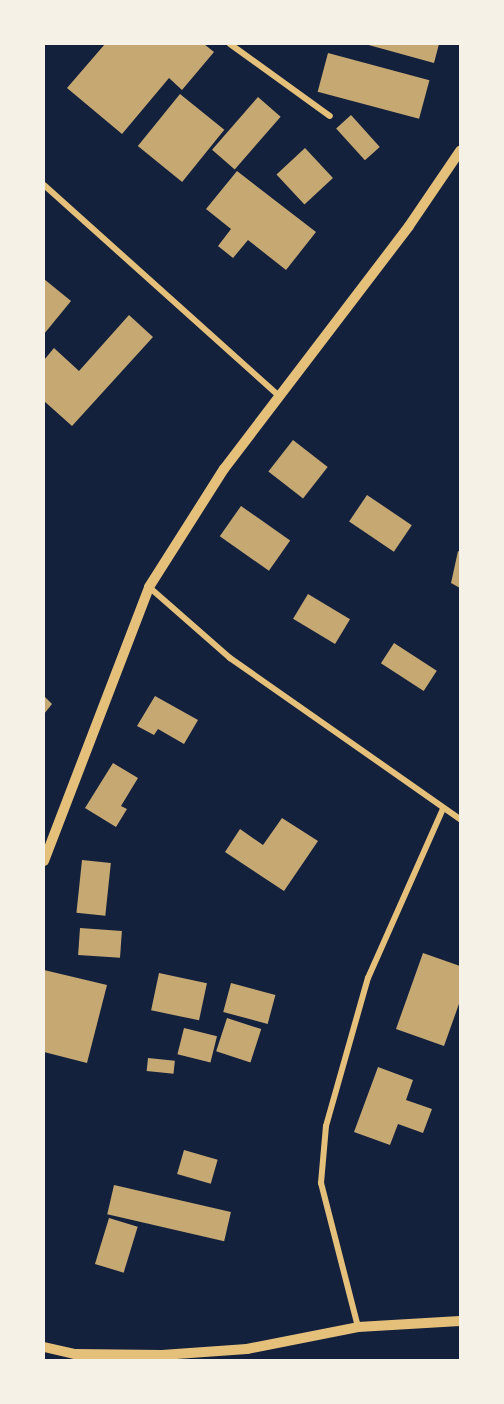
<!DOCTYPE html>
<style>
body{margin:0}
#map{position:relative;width:504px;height:1404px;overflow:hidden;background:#14213d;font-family:Raleway,sans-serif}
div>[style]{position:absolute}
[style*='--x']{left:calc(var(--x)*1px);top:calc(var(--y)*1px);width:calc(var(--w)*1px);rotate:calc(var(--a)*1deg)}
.building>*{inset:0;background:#c6a872;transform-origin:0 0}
.minor>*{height:6px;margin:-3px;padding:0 3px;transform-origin:3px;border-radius:3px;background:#e5c07b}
.tertiary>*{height:10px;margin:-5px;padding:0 5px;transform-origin:5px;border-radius:5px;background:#e5c07b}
span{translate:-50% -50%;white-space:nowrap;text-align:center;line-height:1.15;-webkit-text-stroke:4.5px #f6f1e7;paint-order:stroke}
.frame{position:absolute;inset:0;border:45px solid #f6f1e7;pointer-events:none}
</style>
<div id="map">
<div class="building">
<div style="clip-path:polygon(105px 44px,204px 44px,214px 52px,182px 90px,169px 78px,122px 134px,67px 88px)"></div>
<div style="clip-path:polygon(365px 44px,439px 44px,434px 63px)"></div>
<div style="left:328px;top:53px;width:105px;height:40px;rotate:15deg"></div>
<div style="left:180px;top:94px;width:57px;height:67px;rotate:39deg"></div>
<div style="left:258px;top:97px;width:30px;height:70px;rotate:41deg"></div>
<div style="left:351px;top:115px;width:43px;height:20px;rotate:48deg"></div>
<div style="left:305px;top:148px;width:41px;height:39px;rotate:47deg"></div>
<div style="clip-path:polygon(237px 171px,316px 232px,286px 270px,248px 240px,233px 258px,218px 246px,231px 229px,206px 209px)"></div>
<div style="clip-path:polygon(44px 279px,71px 301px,44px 334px)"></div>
<div style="clip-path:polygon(129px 315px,153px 337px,72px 426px,44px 401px,44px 360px,54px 348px,79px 371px)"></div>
<div style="left:293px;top:440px;width:44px;height:40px;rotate:38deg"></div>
<div style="left:367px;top:495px;width:54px;height:32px;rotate:34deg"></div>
<div style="left:241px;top:506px;width:60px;height:37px;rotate:35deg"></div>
<div style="clip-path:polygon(458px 551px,460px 552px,460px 588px,451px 583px)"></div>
<div style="left:308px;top:594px;width:49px;height:29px;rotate:31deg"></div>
<div style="left:394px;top:643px;width:51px;height:24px;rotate:33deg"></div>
<div style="clip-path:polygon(44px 696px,52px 704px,44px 714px)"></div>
<div style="clip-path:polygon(155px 696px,198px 720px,184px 744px,158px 729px,154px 735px,137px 726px)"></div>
<div style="clip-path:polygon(113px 763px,138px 778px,121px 806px,127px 809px,116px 827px,85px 808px)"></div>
<div style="clip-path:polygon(282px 818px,318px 841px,284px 891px,225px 852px,240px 829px,263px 845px)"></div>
<div style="left:82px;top:860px;width:29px;height:53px;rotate:6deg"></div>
<div style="left:80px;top:928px;width:42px;height:27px;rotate:4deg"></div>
<div style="clip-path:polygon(423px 953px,460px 966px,460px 1001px,444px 1046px,396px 1029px)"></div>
<div style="clip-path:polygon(44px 970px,107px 985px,87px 1063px,44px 1052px)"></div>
<div style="left:159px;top:973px;width:49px;height:38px;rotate:12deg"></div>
<div style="left:231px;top:983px;width:46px;height:30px;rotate:15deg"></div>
<div style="left:227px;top:1018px;width:36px;height:35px;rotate:18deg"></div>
<div style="left:184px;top:1028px;width:34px;height:27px;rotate:14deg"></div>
<div style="left:148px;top:1058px;width:27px;height:13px;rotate:6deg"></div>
<div style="clip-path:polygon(378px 1067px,413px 1080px,406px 1100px,432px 1109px,423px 1133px,398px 1124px,390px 1145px,354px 1132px)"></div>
<div style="left:184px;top:1150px;width:35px;height:25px;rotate:16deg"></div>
<div style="left:114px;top:1185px;width:120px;height:30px;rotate:13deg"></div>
<div style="left:109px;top:1218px;width:30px;height:48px;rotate:17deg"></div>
</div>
<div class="minor">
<div style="--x:230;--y:44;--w:123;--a:35.8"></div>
<div style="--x:44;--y:185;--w:314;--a:41.9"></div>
<div style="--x:149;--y:587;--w:108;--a:41.2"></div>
<div style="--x:230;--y:658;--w:281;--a:35"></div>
<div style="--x:358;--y:1327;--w:149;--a:-104.4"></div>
<div style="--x:321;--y:1183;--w:57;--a:-85"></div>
<div style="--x:326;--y:1126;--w:154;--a:-74.2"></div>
<div style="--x:368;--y:978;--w:185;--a:-66.1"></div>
</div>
<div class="tertiary">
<div style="--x:44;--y:861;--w:293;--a:-69"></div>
<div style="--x:149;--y:587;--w:140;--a:-57.6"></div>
<div style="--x:224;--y:469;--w:305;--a:-52.7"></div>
<div style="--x:409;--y:226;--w:91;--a:-55.8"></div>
<div style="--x:44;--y:1347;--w:32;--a:13"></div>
<div style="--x:75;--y:1354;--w:87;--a:0.7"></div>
<div style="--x:162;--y:1355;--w:85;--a:-4"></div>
<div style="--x:247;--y:1349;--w:113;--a:-11.2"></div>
<div style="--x:358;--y:1327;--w:102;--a:-3.4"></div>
</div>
<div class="frame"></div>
</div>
